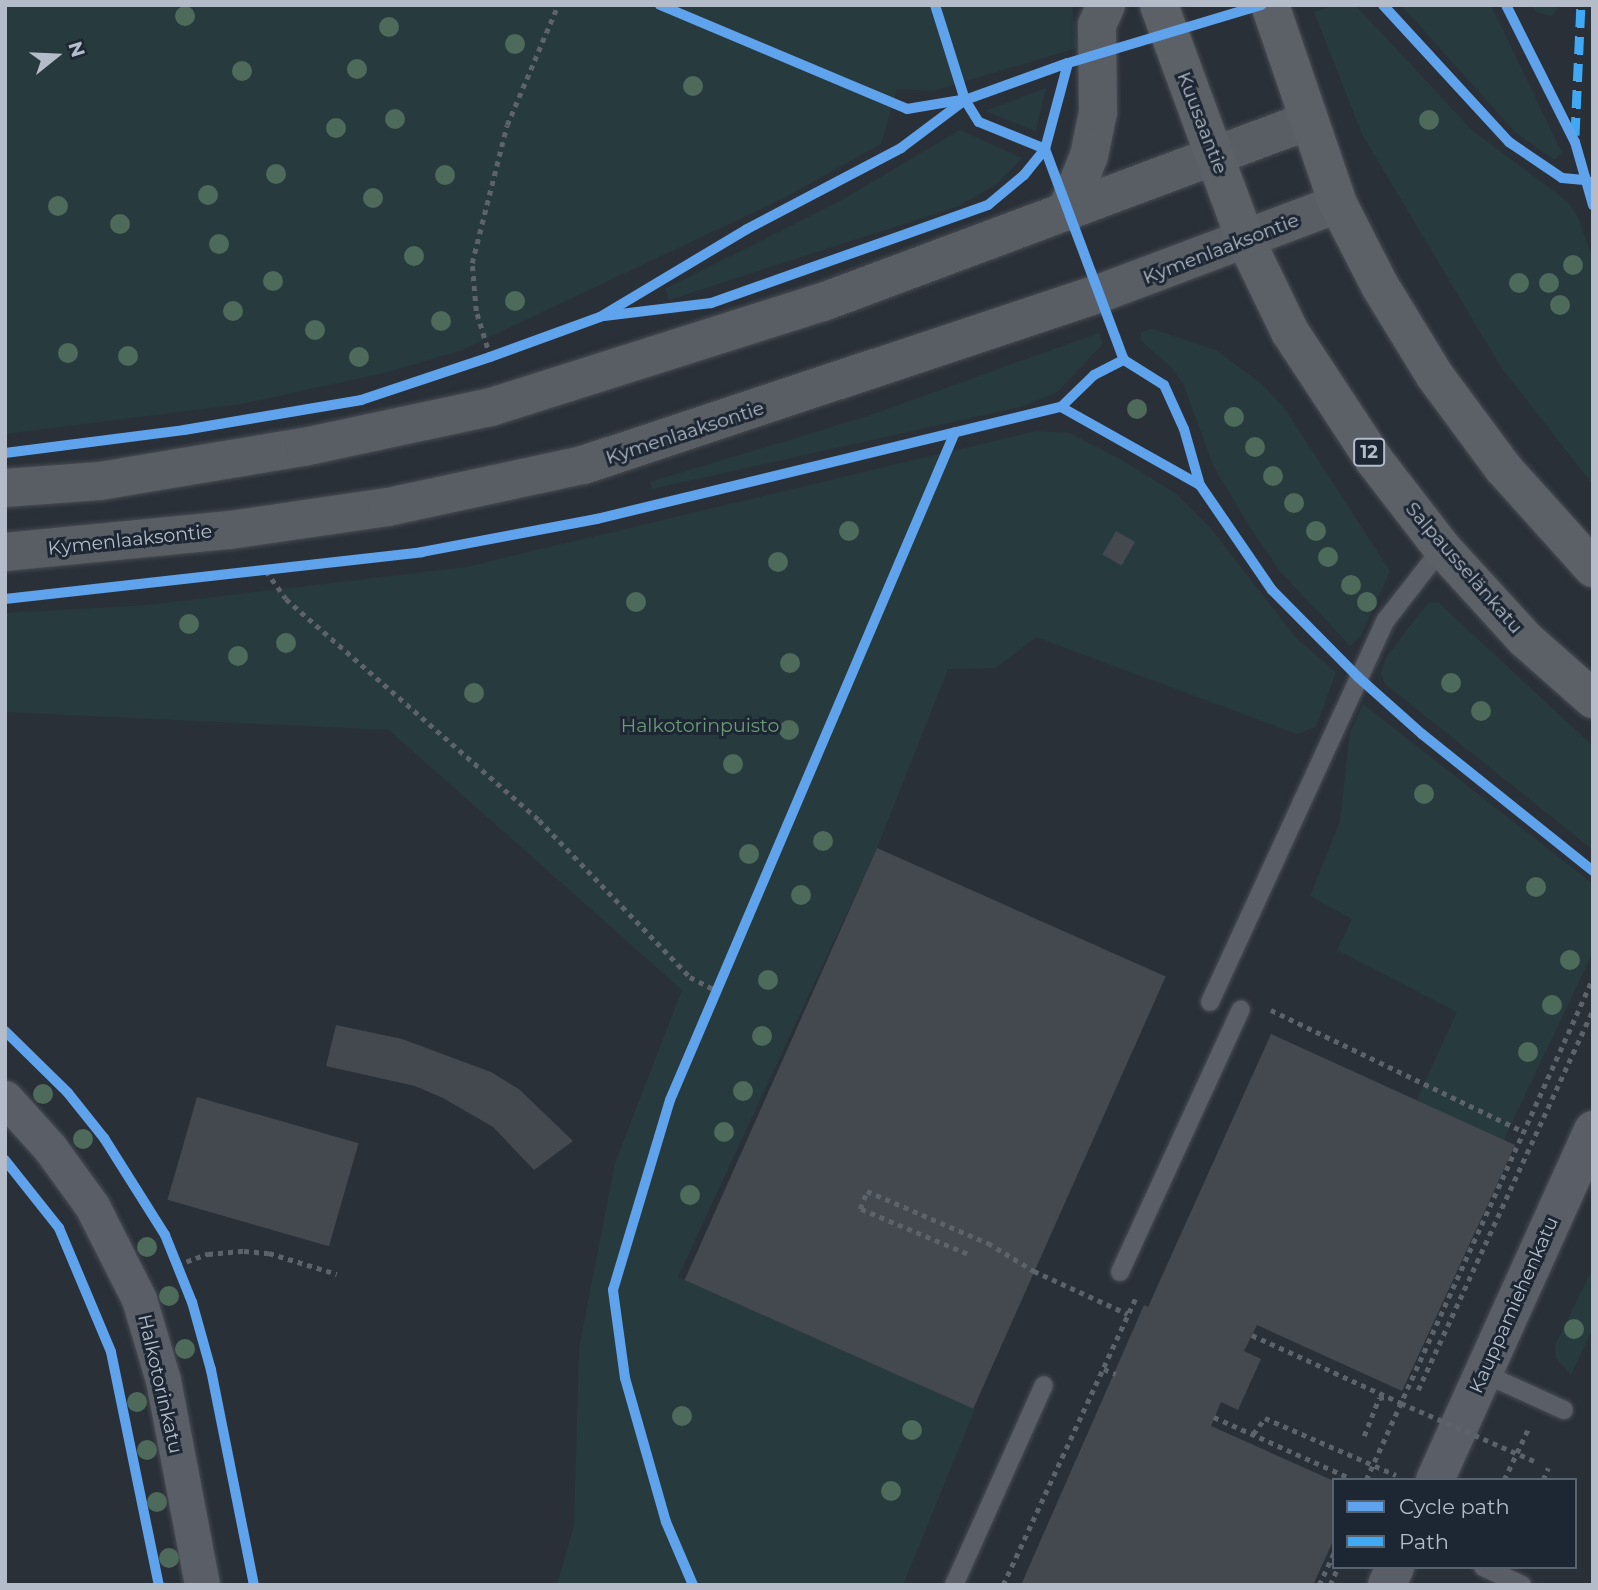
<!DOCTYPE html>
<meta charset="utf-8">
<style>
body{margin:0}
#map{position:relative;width:1598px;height:1590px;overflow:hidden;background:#2a3038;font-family:Montserrat,sans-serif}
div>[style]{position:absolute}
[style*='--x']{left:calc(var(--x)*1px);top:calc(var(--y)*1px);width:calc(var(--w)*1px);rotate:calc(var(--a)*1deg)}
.green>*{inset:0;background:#273a3e}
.building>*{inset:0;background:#444950;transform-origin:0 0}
.path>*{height:4.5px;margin-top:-2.25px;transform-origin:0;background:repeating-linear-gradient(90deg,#5d636a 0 5px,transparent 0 10px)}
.roads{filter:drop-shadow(0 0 2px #484c53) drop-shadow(0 0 2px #484c53)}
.service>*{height:18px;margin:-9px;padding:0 9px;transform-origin:9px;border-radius:9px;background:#5a5e66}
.minor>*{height:35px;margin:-17.5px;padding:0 17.5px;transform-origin:17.5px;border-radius:17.5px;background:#5a5e66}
.tertiary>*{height:38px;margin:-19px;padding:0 19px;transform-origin:19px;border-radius:19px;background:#5a5e66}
.secondary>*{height:38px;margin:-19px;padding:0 19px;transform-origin:19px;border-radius:19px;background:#595d64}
.primary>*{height:38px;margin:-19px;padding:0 19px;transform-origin:19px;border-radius:19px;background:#5c6168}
.path-bridge>*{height:4.5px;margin-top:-2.25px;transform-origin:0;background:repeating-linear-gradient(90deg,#5d636a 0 5px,transparent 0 10px)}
.quiet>*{height:9px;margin-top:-4.5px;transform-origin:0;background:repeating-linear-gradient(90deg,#3fa9f5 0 18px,transparent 0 27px)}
.cycleway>*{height:10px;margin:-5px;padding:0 5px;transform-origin:5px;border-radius:5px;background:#60a3ed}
.trees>*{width:20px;height:20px;margin:-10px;border-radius:50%;background:#4e6a5a}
span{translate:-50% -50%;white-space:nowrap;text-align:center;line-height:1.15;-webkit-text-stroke:6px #1d2633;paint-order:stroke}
.shield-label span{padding:2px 5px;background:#1d2633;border:2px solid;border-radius:5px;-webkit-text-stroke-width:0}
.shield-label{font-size:18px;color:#b4bcc9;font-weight:700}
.street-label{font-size:19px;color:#b4bcc9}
.park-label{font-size:19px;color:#6b9a76}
.frame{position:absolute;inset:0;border:7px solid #b4bcc9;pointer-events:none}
.legend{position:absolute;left:1332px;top:1478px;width:245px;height:91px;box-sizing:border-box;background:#1d2633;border:2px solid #59626f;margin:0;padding:9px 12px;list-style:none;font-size:21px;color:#b4bcc9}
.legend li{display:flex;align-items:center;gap:14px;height:35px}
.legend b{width:35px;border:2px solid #59626f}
.north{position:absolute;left:21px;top:21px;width:70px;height:70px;-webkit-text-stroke:5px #1d2633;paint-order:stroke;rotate:72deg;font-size:19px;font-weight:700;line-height:28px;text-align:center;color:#b4bcc9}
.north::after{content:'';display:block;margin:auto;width:24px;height:32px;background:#b4bcc9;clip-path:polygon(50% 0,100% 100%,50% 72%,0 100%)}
</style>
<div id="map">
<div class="green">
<div style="clip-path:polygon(5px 5px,1072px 5px,1077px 48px,933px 91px,897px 89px,881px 144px,782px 199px,462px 350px,388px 372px,241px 404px,5px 434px)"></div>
<div style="clip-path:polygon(1335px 5px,1355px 5px,1473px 131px,1568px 202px,1578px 217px,1593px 259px,1593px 485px,1501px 367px,1362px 134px,1314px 12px)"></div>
<div style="clip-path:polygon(1401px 5px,1491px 5px,1562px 153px,1554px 160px,1514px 131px)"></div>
<div style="clip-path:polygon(1532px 5px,1560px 5px,1552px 16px,1536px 12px)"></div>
<div style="clip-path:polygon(1046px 88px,1036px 131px,985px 111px,1017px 99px)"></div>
<div style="clip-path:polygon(960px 130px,1022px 158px,997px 184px,959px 206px,669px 300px,665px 289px,840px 201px)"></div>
<div style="clip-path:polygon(1152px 329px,1216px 350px,1262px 384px,1285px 409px,1390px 571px,1361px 636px,1350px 646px,1279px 570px,1249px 526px,1213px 465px,1184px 386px,1173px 369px,1141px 341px,1141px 332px)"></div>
<div style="clip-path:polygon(1099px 333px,1103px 344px,1056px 393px,1020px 407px,652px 489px,650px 482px,865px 417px)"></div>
<div style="clip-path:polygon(1036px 431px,1070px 433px,1120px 459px,1175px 493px,1212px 530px,1296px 638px,1336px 672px,1316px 727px,1297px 734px,1036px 637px,996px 668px,948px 669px,877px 848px,678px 1277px,975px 1409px,903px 1585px,557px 1585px,574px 1526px,579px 1348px,615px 1163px,682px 990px,389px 730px,5px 712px,5px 613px,148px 605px,466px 567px)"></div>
<div style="clip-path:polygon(1438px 602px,1593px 746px,1593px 850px,1385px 684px,1381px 673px,1386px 658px,1418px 615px,1429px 603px)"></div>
<div style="clip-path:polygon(1363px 704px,1593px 884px,1593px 952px,1500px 1148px,1413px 1108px,1457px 1012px,1337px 950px,1352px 919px,1310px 896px,1340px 821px,1350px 732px)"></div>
<div style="clip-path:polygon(1593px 1268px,1593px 1328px,1571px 1375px,1556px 1358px,1555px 1345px)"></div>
</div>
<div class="building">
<div style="left:1116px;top:531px;width:22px;height:27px;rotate:30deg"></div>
<div style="left:877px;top:848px;width:316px;height:473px;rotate:24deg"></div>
<div style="clip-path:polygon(336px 1025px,402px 1039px,491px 1072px,520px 1090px,573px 1141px,534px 1170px,493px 1127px,443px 1098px,415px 1086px,326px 1066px)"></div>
<div style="clip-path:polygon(1271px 1034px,1515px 1145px,1402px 1391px,1257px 1325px,1244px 1351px,1261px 1359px,1238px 1410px,1221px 1402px,1211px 1426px,1334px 1481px,1334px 1539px,1313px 1585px,1021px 1585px,1144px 1305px,1148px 1307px)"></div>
<div style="left:197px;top:1097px;width:168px;height:107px;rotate:16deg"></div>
</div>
<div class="path">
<div style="--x:1587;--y:180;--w:8;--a:-40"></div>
<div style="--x:490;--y:357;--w:48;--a:-106.9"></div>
<div style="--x:476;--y:311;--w:48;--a:-94.8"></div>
<div style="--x:472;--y:263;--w:142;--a:-75.8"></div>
<div style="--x:507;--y:125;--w:130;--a:-67"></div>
<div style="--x:266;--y:571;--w:34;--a:54"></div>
<div style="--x:286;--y:599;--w:336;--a:41.1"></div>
<div style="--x:539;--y:820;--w:218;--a:46.1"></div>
<div style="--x:690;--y:977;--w:28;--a:27"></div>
<div style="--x:1271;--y:1010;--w:279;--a:25.7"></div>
<div style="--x:967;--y:1254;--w:116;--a:-157.2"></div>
<div style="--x:860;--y:1209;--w:19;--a:-69"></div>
<div style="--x:867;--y:1191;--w:132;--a:23.3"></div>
<div style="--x:988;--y:1243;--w:54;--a:31.3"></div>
<div style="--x:177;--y:1265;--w:33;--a:-20"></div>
<div style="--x:208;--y:1254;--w:36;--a:-5"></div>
<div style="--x:244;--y:1251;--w:25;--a:5"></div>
<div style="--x:269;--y:1253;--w:71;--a:17.2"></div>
<div style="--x:94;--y:1306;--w:26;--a:69"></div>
<div style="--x:1252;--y:1335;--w:164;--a:24.5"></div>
<div style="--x:1104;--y:1369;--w:13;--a:23"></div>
<div style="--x:1418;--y:1390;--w:419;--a:-65.3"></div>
<div style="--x:1214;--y:1417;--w:149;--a:24.2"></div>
<div style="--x:1253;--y:1434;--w:20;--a:-53"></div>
<div style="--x:1265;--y:1418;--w:143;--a:23.5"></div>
<div style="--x:1364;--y:1436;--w:41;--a:-68.5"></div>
<div style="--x:1379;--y:1398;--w:6;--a:-9"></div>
<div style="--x:1366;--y:1480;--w:551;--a:-65.67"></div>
<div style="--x:1504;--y:1480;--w:59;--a:-64.7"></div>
<div style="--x:1543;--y:1480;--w:13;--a:-67"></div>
<div style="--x:1003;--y:1585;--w:315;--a:-65.2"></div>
<div style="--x:1319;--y:1585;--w:35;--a:-65"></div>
<div style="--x:1330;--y:1585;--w:20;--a:-66"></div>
</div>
<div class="roads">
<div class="service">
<div style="--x:1210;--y:1002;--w:421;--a:-65.3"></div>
<div style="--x:1386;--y:620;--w:91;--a:-52.1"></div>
<div style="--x:1120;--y:1272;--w:289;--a:-65.3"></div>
<div style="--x:1483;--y:1373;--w:89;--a:24.6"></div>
<div style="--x:1483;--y:1567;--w:43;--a:24.8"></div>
<div style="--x:954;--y:1585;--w:219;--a:-65.8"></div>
</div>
<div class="minor">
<div style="--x:5;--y:1098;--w:67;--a:48"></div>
<div style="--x:50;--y:1148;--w:72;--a:54.1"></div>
<div style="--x:92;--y:1206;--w:104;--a:63.2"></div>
<div style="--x:139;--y:1299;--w:84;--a:73.5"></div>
<div style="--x:163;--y:1380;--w:209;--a:79.2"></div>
</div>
<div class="tertiary">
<div style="--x:1435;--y:1480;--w:384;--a:-65.7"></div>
<div style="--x:1387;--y:1585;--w:20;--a:-66"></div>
</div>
<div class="secondary">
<div style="--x:1066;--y:212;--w:61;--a:-67.7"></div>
<div style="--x:1089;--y:156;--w:45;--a:-78.4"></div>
<div style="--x:1098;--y:112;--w:87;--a:-90.7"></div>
<div style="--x:1097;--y:25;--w:22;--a:-66"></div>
<div style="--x:5;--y:488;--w:95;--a:-4.2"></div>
<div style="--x:100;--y:481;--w:207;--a:-9.5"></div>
<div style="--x:304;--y:447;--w:191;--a:-12.1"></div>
<div style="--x:491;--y:407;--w:348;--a:-17.6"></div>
<div style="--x:823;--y:302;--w:518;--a:-20.47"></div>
<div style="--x:5;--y:552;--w:226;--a:-5.6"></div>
<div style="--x:230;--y:530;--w:160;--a:-8.3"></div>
<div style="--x:388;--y:507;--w:199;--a:-12.2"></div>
<div style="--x:583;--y:465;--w:543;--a:-18.37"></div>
<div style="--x:1098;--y:294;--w:256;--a:-20.6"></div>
</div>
<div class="primary">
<div style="--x:1159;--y:5;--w:252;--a:69.8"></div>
<div style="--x:1246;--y:241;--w:101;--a:64.2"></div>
<div style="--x:1290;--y:332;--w:153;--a:56.7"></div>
<div style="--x:1374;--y:460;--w:111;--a:52.3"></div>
<div style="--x:1442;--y:548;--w:123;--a:47.6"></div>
<div style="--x:1525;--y:639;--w:91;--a:41.4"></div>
<div style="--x:1270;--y:5;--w:210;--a:71.1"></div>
<div style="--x:1338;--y:204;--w:92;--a:62.9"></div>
<div style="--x:1380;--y:286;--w:105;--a:58.6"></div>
<div style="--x:1435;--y:376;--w:114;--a:53.5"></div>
<div style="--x:1503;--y:468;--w:135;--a:48"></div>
</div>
</div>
<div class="path-bridge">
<div style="--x:1034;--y:1271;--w:103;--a:24.6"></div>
<div style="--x:1401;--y:1403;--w:148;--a:23.5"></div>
</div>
<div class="quiet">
<div style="--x:1575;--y:135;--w:130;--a:-87.4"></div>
</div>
<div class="cycleway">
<div style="--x:660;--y:5;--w:268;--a:22.8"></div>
<div style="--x:907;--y:109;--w:55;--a:-9.5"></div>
<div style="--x:935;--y:5;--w:100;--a:72.5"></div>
<div style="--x:965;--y:100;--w:26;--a:58"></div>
<div style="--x:979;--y:122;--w:71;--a:22.2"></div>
<div style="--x:1045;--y:149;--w:225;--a:69.5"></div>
<div style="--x:1124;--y:360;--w:47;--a:32"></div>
<div style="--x:1164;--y:385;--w:48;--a:65.6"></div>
<div style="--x:1184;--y:429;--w:58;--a:74.1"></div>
<div style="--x:1200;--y:485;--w:127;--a:55.6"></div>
<div style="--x:1272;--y:590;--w:122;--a:45.3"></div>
<div style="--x:1358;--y:677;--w:86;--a:41.7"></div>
<div style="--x:1422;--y:734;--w:219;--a:38.7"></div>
<div style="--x:1383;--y:5;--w:186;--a:47.4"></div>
<div style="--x:1509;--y:142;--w:64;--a:34.2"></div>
<div style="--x:1562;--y:178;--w:25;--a:5"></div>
<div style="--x:1506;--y:5;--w:153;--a:63.3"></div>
<div style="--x:1575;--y:142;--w:66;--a:74.1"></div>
<div style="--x:604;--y:316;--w:108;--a:-6.9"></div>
<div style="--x:711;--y:303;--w:294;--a:-19.5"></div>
<div style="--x:988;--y:205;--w:47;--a:-39.8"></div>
<div style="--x:1024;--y:175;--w:33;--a:-51"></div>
<div style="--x:1045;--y:149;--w:89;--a:-75"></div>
<div style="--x:1061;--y:407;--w:159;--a:29.3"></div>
<div style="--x:5;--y:453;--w:180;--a:-7.3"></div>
<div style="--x:184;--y:430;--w:180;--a:-9.6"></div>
<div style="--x:361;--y:400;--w:136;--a:-18.4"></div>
<div style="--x:490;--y:357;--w:117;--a:-20"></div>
<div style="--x:600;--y:317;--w:171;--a:-30.9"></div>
<div style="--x:747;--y:229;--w:174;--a:-27.7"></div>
<div style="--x:901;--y:148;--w:80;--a:-36.9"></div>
<div style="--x:965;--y:100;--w:109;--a:-19.8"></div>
<div style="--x:1068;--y:63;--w:202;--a:-16.7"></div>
<div style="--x:5;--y:599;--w:420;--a:-6.4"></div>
<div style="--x:422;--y:552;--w:178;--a:-10.7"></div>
<div style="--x:597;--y:519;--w:477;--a:-13.6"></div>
<div style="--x:1061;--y:407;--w:46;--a:-44.1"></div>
<div style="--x:1094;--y:375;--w:34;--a:-27"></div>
<div style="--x:5;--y:1031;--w:88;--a:44.5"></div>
<div style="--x:68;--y:1093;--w:58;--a:51.3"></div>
<div style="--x:104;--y:1138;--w:115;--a:57.8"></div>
<div style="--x:165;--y:1235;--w:72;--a:68.1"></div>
<div style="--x:192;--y:1302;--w:71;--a:74.4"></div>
<div style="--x:211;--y:1370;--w:219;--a:78.7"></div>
<div style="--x:5;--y:1160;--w:87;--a:51.5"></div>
<div style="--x:59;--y:1228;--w:134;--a:67.2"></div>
<div style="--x:111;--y:1352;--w:238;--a:78.4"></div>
<div style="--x:693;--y:1585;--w:69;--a:-113.2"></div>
<div style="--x:666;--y:1522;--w:150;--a:-105.9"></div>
<div style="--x:625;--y:1378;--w:89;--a:-97.8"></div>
<div style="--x:613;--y:1290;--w:198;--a:-73.3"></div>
<div style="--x:670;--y:1100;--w:726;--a:-66.89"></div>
</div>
<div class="trees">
<div style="left:185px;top:16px"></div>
<div style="left:389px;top:27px"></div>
<div style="left:515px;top:44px"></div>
<div style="left:357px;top:69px"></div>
<div style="left:242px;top:71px"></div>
<div style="left:693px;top:86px"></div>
<div style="left:395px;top:119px"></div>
<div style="left:1429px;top:120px"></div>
<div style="left:336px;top:128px"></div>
<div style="left:276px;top:174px"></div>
<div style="left:445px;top:175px"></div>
<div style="left:208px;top:195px"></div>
<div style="left:373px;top:198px"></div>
<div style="left:58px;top:206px"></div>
<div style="left:120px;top:224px"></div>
<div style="left:219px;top:244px"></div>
<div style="left:414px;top:256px"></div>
<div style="left:1573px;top:265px"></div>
<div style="left:273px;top:281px"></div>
<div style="left:1519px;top:283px"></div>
<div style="left:1549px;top:283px"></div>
<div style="left:515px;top:301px"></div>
<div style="left:1560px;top:305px"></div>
<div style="left:233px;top:311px"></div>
<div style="left:441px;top:321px"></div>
<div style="left:315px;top:330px"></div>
<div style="left:68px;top:353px"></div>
<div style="left:128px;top:356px"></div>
<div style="left:359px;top:357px"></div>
<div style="left:1137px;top:409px"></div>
<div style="left:1234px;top:417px"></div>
<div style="left:1255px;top:447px"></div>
<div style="left:1273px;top:476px"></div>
<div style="left:1294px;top:503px"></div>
<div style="left:849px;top:531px"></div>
<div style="left:1316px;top:531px"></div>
<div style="left:1328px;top:557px"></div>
<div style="left:778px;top:562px"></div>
<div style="left:1351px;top:585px"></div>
<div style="left:636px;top:602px"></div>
<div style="left:1367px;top:602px"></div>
<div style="left:189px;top:624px"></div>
<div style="left:286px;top:643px"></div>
<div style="left:238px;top:656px"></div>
<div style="left:790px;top:663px"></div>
<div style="left:1451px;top:683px"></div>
<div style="left:474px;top:693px"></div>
<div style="left:1481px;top:711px"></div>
<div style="left:789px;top:730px"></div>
<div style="left:733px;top:764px"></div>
<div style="left:1424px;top:794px"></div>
<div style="left:823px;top:841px"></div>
<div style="left:749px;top:854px"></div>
<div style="left:1536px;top:887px"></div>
<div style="left:801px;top:895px"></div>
<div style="left:1570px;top:960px"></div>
<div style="left:768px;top:980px"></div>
<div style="left:1552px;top:1005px"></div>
<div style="left:762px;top:1036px"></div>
<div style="left:1528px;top:1052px"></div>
<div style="left:743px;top:1091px"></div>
<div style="left:43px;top:1094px"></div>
<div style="left:724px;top:1132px"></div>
<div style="left:83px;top:1139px"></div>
<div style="left:690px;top:1195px"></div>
<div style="left:147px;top:1247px"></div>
<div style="left:169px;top:1296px"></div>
<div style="left:1574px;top:1329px"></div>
<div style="left:185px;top:1349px"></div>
<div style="left:137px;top:1402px"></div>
<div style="left:682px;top:1416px"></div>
<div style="left:912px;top:1430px"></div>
<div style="left:147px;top:1450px"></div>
<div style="left:891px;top:1491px"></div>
<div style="left:157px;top:1502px"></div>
<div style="left:169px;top:1558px"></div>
</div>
<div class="shield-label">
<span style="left:1369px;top:452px">12</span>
</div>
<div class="street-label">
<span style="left:1202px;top:123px;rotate:69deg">Kuusaantie</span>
<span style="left:1221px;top:249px;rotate:-21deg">Kymenlaaksontie</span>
<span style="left:685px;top:433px;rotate:-18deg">Kymenlaaksontie</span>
<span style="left:130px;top:540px;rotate:-6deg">Kymenlaaksontie</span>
<span style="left:1464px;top:568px;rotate:49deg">Salpausselänkatu</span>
<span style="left:1514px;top:1305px;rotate:-66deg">Kauppamiehenkatu</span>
<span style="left:160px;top:1384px;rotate:77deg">Halkotorinkatu</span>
</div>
<div class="park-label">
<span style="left:700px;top:726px">Halkotorinpuisto</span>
</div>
<div class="frame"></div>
<ul class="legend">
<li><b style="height:9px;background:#60a3ed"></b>Cycle path</li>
<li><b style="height:9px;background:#3fa9f5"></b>Path</li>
</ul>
<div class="north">N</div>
</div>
